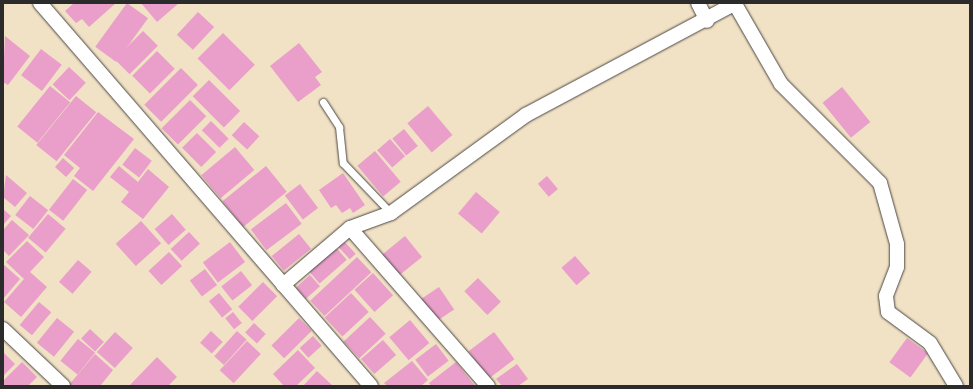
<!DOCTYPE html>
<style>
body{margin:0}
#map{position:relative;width:973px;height:389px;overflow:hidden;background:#f1e1c5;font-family:Delius,sans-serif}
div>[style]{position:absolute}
.building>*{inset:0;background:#e99fc9;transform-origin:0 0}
.roads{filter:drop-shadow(0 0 1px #494642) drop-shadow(0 0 1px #494642)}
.lane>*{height:7px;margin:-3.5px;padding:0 3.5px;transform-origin:3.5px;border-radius:3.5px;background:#fff}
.street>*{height:14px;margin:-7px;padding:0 7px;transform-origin:7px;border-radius:7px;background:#fff}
span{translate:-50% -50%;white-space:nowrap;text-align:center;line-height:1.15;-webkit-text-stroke:3px #f6f6f2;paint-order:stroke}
.frame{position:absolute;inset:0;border:4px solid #2b2b2b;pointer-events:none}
</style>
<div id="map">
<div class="building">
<i style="clip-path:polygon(74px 3px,116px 3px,89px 27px,82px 19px,76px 23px,65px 11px)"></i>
<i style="left:127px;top:3px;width:26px;height:54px;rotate:36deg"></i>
<i style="clip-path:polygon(141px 3px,179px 3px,157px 22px)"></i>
<i style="left:198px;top:12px;width:22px;height:31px;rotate:43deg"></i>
<i style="left:143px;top:31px;width:21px;height:40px;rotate:45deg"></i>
<i style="left:223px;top:33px;width:45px;height:36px;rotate:45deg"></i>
<i style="clip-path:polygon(5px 36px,30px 56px,8px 85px,3px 82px)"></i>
<i style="clip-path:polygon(299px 43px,322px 72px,315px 77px,321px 85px,298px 102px,270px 66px)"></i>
<i style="left:41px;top:49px;width:26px;height:33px;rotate:37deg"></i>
<i style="left:157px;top:51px;width:25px;height:35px;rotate:45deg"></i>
<i style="left:69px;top:67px;width:23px;height:24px;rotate:43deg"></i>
<i style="left:181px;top:68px;width:24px;height:52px;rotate:45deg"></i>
<i style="left:209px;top:80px;width:44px;height:23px;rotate:45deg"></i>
<i style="left:50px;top:86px;width:26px;height:52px;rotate:39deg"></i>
<i style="left:842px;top:87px;width:45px;height:25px;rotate:51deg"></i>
<i style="left:76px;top:96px;width:26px;height:63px;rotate:39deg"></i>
<i style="left:190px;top:100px;width:23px;height:40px;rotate:45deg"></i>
<i style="left:428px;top:106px;width:38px;height:27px;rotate:50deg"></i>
<i style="clip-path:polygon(98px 112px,134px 139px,93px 191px,74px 176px,80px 168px,64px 155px)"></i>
<i style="left:211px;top:121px;width:25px;height:13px;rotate:45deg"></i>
<i style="left:244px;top:122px;width:21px;height:18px;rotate:43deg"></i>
<i style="left:404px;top:129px;width:22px;height:15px;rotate:51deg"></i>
<i style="left:197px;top:133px;width:27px;height:21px;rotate:45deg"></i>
<i style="left:390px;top:139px;width:23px;height:17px;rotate:49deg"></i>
<i style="left:235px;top:147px;width:30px;height:44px;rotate:50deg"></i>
<i style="left:135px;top:148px;width:21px;height:21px;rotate:37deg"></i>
<i style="left:375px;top:151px;width:40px;height:23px;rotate:50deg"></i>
<i style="left:63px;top:158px;width:15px;height:12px;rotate:42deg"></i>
<i style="clip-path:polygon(119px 166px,138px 182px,148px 169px,169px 187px,143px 219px,121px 202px,129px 192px,110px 177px)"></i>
<i style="left:266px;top:166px;width:33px;height:56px;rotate:51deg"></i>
<i style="clip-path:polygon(343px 173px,365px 205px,353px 213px,350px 208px,342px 213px,336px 205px,331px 208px,319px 190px)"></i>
<i style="clip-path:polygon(6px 175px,27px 193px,15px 207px,3px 197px)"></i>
<i style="left:547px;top:176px;width:17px;height:12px;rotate:50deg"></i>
<i style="left:73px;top:179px;width:18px;height:39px;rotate:38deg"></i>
<i style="left:300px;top:184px;width:30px;height:19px;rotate:53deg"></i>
<i style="left:476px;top:192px;width:31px;height:28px;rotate:40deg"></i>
<i style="left:30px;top:196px;width:23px;height:24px;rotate:38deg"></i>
<i style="left:286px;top:203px;width:26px;height:44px;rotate:53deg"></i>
<i style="clip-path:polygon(3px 209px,11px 216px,3px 225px)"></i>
<i style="left:48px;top:214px;width:23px;height:31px;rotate:40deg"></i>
<i style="left:172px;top:214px;width:21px;height:23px;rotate:49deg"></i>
<i style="clip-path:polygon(12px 220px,29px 235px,9px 256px,3px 250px,3px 230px)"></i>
<i style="left:141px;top:221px;width:30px;height:34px;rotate:48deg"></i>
<i style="left:189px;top:232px;width:16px;height:25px;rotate:47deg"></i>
<i style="left:299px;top:234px;width:19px;height:35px;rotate:51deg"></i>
<i style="left:405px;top:236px;width:27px;height:30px;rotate:51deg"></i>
<i style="left:340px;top:237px;width:23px;height:8px;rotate:47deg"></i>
<i style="clip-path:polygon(27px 241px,44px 257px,30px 272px,47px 287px,21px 317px,4px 302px,24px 279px,6px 262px)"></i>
<i style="left:230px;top:242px;width:25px;height:34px;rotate:53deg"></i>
<i style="left:333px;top:244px;width:21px;height:36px;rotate:49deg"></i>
<i style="left:169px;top:252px;width:19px;height:28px;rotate:47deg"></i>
<i style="left:575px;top:256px;width:23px;height:18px;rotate:49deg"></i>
<i style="left:357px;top:257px;width:21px;height:64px;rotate:47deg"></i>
<i style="left:78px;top:260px;width:18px;height:29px;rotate:41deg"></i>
<i style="clip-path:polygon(3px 264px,20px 279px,3px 299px)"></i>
<i style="left:205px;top:269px;width:20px;height:19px;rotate:53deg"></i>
<i style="left:241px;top:271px;width:18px;height:25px;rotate:52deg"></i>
<i style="left:373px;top:273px;width:30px;height:25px;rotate:48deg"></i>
<i style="left:310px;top:275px;width:15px;height:19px;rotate:48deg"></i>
<i style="left:478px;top:278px;width:33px;height:19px;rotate:46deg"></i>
<i style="left:263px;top:282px;width:20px;height:35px;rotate:45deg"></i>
<i style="left:439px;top:287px;width:27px;height:22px;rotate:56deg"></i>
<i style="left:219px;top:293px;width:21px;height:13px;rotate:51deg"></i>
<i style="left:351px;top:293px;width:26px;height:36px;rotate:47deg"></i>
<i style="left:39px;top:302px;width:16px;height:30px;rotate:40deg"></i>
<i style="left:233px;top:312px;width:14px;height:10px;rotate:51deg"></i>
<i style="left:370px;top:317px;width:23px;height:36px;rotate:47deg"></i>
<i style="left:57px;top:318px;width:22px;height:32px;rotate:39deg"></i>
<i style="left:299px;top:318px;width:18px;height:39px;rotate:45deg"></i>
<i style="left:410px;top:320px;width:30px;height:27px;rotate:50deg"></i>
<i style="left:254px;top:323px;width:16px;height:13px;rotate:43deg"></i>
<i style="left:90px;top:329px;width:19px;height:13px;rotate:43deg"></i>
<i style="left:211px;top:331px;width:16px;height:16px;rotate:43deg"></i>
<i style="left:237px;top:331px;width:13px;height:34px;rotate:42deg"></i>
<i style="left:115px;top:332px;width:24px;height:27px;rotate:42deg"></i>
<i style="left:494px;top:332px;width:34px;height:32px;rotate:53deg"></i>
<i style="left:313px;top:336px;width:13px;height:18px;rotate:48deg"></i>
<i style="left:907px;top:338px;width:26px;height:30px;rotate:36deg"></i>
<i style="left:78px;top:339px;width:22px;height:28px;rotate:39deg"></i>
<i style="left:383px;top:340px;width:20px;height:29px;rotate:49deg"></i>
<i style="left:247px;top:341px;width:19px;height:40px;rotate:43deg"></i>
<i style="left:436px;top:344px;width:21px;height:26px;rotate:53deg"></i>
<i style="clip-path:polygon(298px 350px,315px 368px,296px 386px,284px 386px,273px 374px)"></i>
<i style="clip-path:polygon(3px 352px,15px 364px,3px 376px)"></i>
<i style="clip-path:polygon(95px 354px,113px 370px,100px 386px,68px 386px)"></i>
<i style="clip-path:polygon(157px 357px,177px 377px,168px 386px,129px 386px)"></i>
<i style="clip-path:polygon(412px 361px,428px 380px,421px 386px,387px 386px,384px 383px)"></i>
<i style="clip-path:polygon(22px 362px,37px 377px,28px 386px,3px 386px,3px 381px)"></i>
<i style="clip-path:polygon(456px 362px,475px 386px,431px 386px,429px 383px)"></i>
<i style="clip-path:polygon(517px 364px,528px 379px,518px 386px,502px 386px,496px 379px)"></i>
<i style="clip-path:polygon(317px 371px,333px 386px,303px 386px)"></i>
</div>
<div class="roads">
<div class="lane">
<i style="left:323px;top:102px;width:30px;rotate:57deg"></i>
<i style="left:339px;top:127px;width:36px;rotate:84deg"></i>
<i style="left:343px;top:163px;width:69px;rotate:46.2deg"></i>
</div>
<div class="street">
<i style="left:40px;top:3px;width:506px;rotate:49.17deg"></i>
<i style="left:698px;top:3px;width:20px;rotate:63deg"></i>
<i style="left:735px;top:4px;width:92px;rotate:60.1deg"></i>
<i style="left:781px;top:84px;width:140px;rotate:45deg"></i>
<i style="left:880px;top:183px;width:63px;rotate:74.4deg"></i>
<i style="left:897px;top:244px;width:23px;rotate:90deg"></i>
<i style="left:897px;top:267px;width:31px;rotate:111deg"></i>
<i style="left:886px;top:296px;width:16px;rotate:83deg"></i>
<i style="left:888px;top:312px;width:52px;rotate:36.4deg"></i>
<i style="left:930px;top:343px;width:50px;rotate:58.8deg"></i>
<i style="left:350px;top:228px;width:210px;rotate:48.9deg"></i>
<i style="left:283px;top:285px;width:88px;rotate:-40.4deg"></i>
<i style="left:350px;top:228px;width:44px;rotate:-20.1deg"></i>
<i style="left:391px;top:213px;width:167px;rotate:-36deg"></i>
<i style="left:526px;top:115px;width:238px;rotate:-28.1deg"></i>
<i style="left:3px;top:329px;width:83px;rotate:43.5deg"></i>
</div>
</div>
<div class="frame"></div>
</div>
